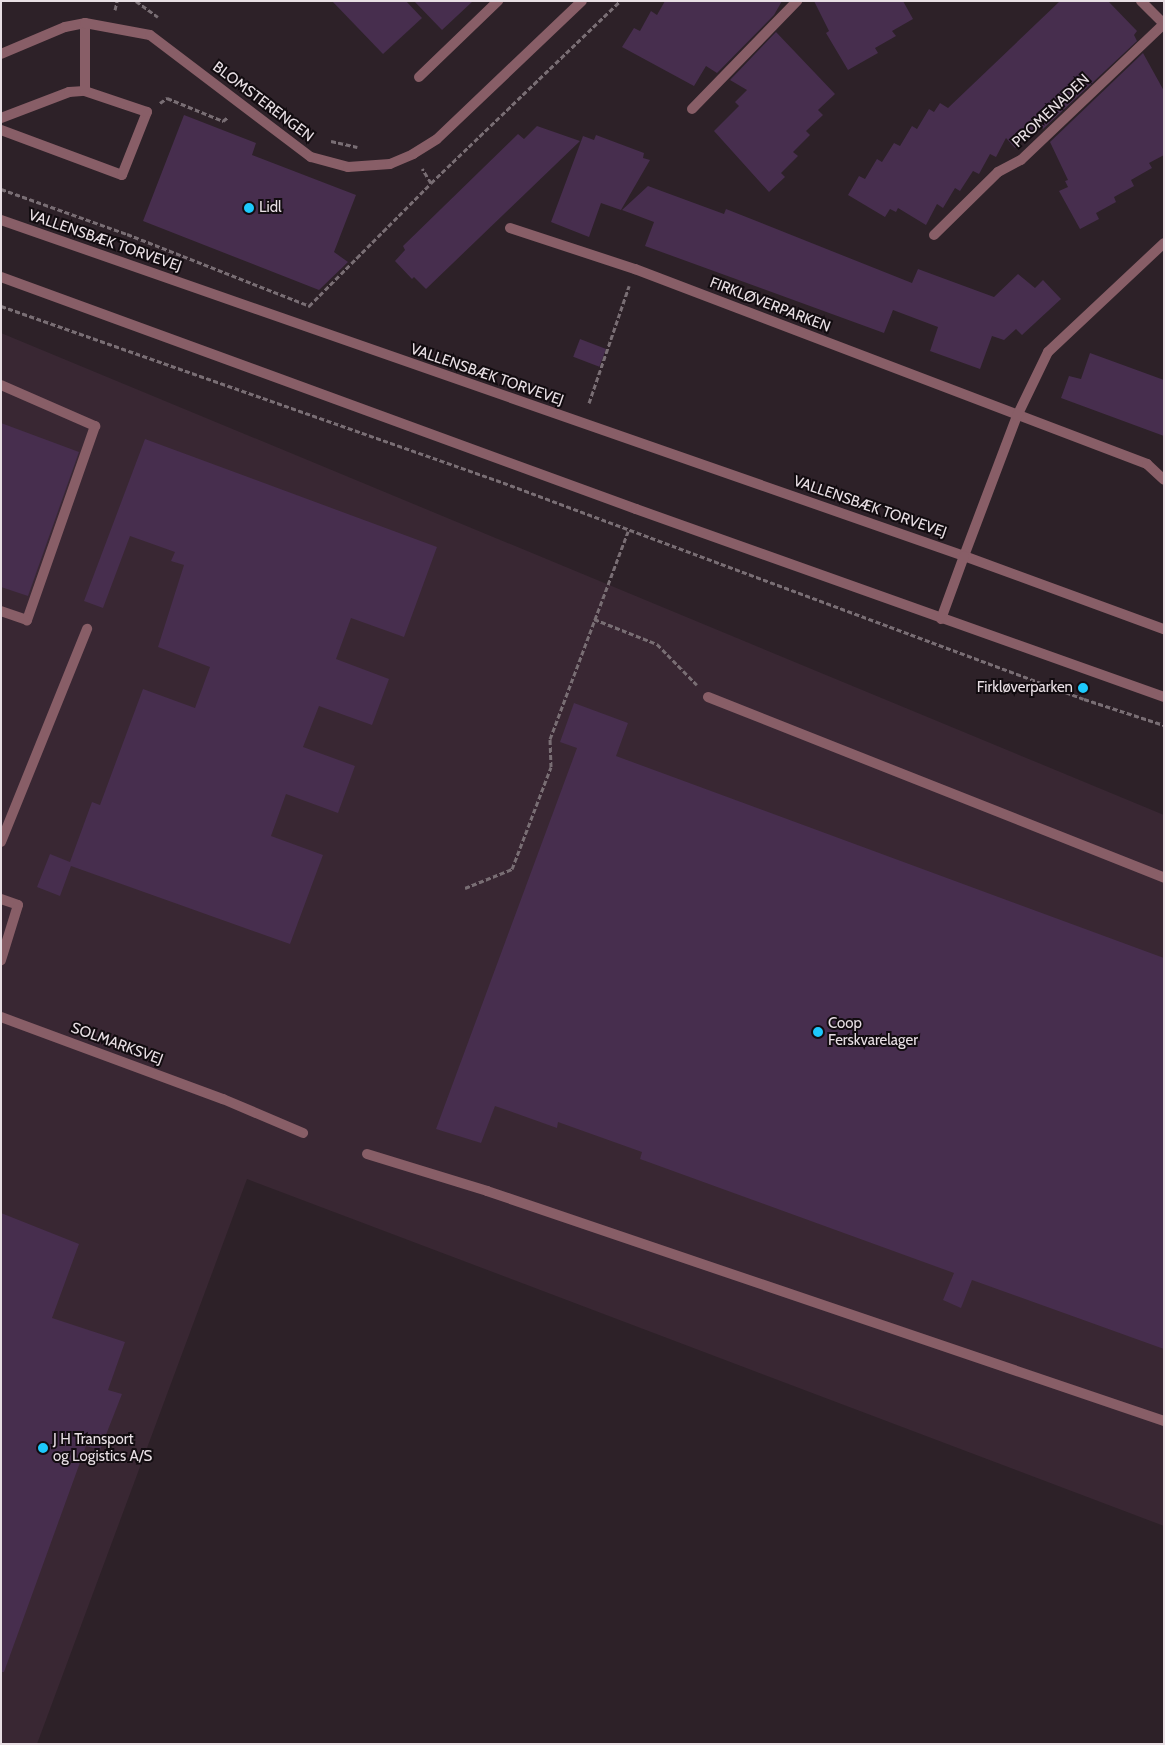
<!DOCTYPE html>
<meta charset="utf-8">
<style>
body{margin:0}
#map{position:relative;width:1165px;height:1745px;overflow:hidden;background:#2d2128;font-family:Cabin,sans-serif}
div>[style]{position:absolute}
.built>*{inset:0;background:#392733}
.building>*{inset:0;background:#472e4e;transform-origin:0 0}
.path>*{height:3px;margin-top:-1.5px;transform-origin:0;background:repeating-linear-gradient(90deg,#796e74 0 5px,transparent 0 7.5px)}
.service>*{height:10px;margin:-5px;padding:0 5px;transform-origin:5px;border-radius:5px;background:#885e67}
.minor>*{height:10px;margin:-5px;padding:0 5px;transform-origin:5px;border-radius:5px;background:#885e67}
.tertiary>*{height:10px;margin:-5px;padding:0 5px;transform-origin:5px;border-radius:5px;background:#885e67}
.dots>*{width:14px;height:14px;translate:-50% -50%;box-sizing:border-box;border:2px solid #120c10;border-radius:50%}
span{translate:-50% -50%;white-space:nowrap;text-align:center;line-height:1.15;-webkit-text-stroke:4px #120c10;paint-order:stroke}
.street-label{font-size:15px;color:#e8dfe4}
.poi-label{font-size:15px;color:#e8dfe4}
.left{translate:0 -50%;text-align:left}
.right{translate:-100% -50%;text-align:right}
.frame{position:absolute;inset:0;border:2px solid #e8dfe4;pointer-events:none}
</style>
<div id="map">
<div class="built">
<i style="clip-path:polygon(1px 333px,1164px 815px,1164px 1526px,247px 1179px,37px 1744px,1px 1744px)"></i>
</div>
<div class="building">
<i style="clip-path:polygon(332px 1px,406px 1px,422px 18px,383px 54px)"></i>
<i style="clip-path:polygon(414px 1px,473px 1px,442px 30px)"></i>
<i style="clip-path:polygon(665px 1px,782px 1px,774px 15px,717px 73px,706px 66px,694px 86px,622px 47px,634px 28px,640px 31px,651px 11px,657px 15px)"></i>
<i style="clip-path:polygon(814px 1px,903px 1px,913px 19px,892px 31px,896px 36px,875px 48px,878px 53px,848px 70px,826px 33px,829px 31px)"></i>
<i style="clip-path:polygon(1060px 1px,1108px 1px,1137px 31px,1134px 35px,1137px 41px,1043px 129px,1040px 123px,1015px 148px,1006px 138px,996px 157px,990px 154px,979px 174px,973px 171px,960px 191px,955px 188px,943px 208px,937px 204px,926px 225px,898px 208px,896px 212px,890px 209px,885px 217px,848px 195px,859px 176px,865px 179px,877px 159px,882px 162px,894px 143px,900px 146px,912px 126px,917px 129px,929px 109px,934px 112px,940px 103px,948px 108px)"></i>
<i style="clip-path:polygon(776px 32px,835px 94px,818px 110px,823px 115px,806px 131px,810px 135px,793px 152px,798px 156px,781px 173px,785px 177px,769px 192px,714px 131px,739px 106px,735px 102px,747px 90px,730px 80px)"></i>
<i style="clip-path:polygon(1143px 53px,1164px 91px,1164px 155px,1149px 163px,1152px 168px,1131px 180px,1134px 186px,1114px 197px,1116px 202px,1096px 213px,1099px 219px,1080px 229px,1059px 191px,1068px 187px,1065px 181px,1068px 180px,1050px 142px)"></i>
<i style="clip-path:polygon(184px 115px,256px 143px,252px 155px,356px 195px,334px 252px,348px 262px,319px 290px,143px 221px)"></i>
<i style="clip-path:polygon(537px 126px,580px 141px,426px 289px,414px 277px,412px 279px,395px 261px,405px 250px,403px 246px,518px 134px,524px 139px)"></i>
<i style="clip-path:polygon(596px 135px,644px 153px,643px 158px,650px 160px,621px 210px,601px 203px,589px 237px,551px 222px,583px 136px,594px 140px)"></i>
<i style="clip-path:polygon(648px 186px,724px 214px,726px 209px,912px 283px,918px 269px,994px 297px,1018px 274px,1035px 288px,1043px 280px,1061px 299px,1022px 335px,1016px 329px,1004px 340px,992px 336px,980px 369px,930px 351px,938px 327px,893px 310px,884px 333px,645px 246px,654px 222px,622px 210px)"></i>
<i style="left:580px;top:339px;width:28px;height:19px;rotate:21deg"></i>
<i style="clip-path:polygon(1090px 353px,1164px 380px,1164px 436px,1061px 398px,1069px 376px,1081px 379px)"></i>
<i style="clip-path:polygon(1px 423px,79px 452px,28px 596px,1px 587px)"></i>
<i style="clip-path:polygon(145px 439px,437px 547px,404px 637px,351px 618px,336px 659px,389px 679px,372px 725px,319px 706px,303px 747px,355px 766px,338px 813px,286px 794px,271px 836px,323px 855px,290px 944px,71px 866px,60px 896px,37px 887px,50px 854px,70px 862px,92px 802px,100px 805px,143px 689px,195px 708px,210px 667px,158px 647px,184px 565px,171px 561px,175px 552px,130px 536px,103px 608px,84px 601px)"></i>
<i style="clip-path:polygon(574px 703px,628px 723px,616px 756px,1164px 958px,1164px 1349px,972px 1280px,961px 1308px,943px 1300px,954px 1273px,640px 1159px,642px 1152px,558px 1122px,557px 1128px,495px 1106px,481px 1143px,436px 1129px,577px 748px,560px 742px)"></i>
<i style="clip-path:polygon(1px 1213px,79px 1244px,52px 1318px,125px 1342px,108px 1390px,122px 1394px,100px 1450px,86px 1446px,4px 1672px,1px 1672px)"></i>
</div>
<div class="path">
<i style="left:136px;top:1px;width:27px;rotate:36deg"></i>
<i style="left:115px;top:10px;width:9px;rotate:-77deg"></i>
<i style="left:160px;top:103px;width:9px;rotate:-36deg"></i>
<i style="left:167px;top:98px;width:61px;rotate:22.3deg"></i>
<i style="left:223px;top:121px;width:6px;rotate:-39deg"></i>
<i style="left:331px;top:141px;width:27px;rotate:13deg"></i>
<i style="left:431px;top:183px;width:262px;rotate:-43.9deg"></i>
<i style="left:1px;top:189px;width:134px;rotate:19.7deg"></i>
<i style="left:127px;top:234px;width:197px;rotate:21.5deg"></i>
<i style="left:1px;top:306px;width:525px;rotate:19.37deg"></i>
<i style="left:496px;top:480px;width:627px;rotate:20.43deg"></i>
<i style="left:1084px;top:699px;width:84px;rotate:18deg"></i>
<i style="left:309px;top:306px;width:173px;rotate:-45.2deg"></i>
<i style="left:431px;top:183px;width:17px;rotate:-121deg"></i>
<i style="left:589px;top:403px;width:124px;rotate:-71.1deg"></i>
<i style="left:594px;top:619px;width:68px;rotate:21.6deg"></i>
<i style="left:657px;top:644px;width:57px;rotate:45.7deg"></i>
<i style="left:465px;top:888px;width:51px;rotate:-22deg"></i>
<i style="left:512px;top:869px;width:109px;rotate:-69.1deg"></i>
<i style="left:551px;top:767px;width:28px;rotate:-92deg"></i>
<i style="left:550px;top:739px;width:222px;rotate:-69.4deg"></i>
</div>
<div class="service">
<i style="left:1px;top:118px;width:73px;rotate:-20.9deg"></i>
<i style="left:69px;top:92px;width:16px;rotate:-4deg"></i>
<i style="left:1px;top:130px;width:129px;rotate:20.4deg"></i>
<i style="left:122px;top:175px;width:68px;rotate:-68.4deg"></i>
<i style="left:147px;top:112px;width:65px;rotate:-161.3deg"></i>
<i style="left:85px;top:91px;width:68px;rotate:-90deg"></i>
<i style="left:1px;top:385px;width:103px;rotate:23.6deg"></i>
<i style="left:95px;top:426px;width:206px;rotate:109.3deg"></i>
<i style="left:27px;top:620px;width:28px;rotate:-161deg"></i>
<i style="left:708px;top:697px;width:491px;rotate:21.6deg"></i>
<i style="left:1px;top:842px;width:230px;rotate:-68deg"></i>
<i style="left:1px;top:899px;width:18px;rotate:19deg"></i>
<i style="left:18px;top:905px;width:58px;rotate:107.2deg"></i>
<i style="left:223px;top:1099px;width:87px;rotate:23deg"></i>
<i style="left:367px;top:1154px;width:126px;rotate:17.1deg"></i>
<i style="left:487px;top:1191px;width:715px;rotate:18.76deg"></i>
</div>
<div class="minor">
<i style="left:1141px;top:1px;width:33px;rotate:45deg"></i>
<i style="left:1px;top:54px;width:69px;rotate:-22.9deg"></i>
<i style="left:65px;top:27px;width:20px;rotate:-11deg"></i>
<i style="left:85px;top:23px;width:66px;rotate:10.5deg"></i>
<i style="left:150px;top:35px;width:202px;rotate:37.2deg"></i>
<i style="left:311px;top:157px;width:38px;rotate:15deg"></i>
<i style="left:348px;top:167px;width:42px;rotate:-4.1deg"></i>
<i style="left:390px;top:164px;width:25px;rotate:-23deg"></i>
<i style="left:413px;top:154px;width:28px;rotate:-32deg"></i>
<i style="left:437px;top:139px;width:200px;rotate:-43.6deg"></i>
<i style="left:419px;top:77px;width:110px;rotate:-43.9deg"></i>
<i style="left:692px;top:109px;width:151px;rotate:-45.8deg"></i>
<i style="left:510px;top:228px;width:132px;rotate:18.2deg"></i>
<i style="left:635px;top:269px;width:548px;rotate:20.85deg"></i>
<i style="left:1147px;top:464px;width:23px;rotate:43deg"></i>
<i style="left:934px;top:235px;width:90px;rotate:-44.5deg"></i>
<i style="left:998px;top:172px;width:26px;rotate:-28deg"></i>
<i style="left:1021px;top:160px;width:197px;rotate:-43.6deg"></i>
<i style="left:964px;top:556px;width:150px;rotate:-69.3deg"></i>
<i style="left:1017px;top:416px;width:71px;rotate:-64.2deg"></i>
<i style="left:1048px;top:352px;width:159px;rotate:-43.2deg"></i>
<i style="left:1px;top:1017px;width:237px;rotate:20.3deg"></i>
</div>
<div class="tertiary">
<i style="left:1px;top:220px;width:1020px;rotate:19.23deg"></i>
<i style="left:964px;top:556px;width:213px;rotate:20.1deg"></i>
<i style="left:1px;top:277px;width:676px;rotate:20.07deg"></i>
<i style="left:636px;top:509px;width:560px;rotate:19.6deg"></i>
<i style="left:941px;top:619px;width:67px;rotate:-69.9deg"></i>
</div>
<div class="dots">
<i style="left:249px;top:208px;background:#1dc9fc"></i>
<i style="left:1083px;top:688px;background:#1dc9fc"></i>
<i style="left:818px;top:1032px;background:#1dc9fc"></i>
<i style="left:43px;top:1448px;background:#1dc9fc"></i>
</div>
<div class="street-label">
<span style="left:263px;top:102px;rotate:37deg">BLOMSTERENGEN</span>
<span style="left:1051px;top:111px;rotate:-43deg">PROMENADEN</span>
<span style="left:105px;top:241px;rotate:19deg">VALLENSBÆK TORVEVEJ</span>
<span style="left:770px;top:305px;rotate:21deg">FIRKLØVERPARKEN</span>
<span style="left:487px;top:375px;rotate:19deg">VALLENSBÆK TORVEVEJ</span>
<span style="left:870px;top:507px;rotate:19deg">VALLENSBÆK TORVEVEJ</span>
<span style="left:117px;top:1044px;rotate:20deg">SOLMARKSVEJ</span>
</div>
<div class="poi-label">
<span class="left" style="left:259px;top:208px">Lidl</span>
<span class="right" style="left:1073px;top:688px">Firkløverparken</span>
<span class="left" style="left:828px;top:1032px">Coop<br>Ferskvarelager</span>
<span class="left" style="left:53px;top:1448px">J H Transport<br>og Logistics A/S</span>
</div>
<div class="frame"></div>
</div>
